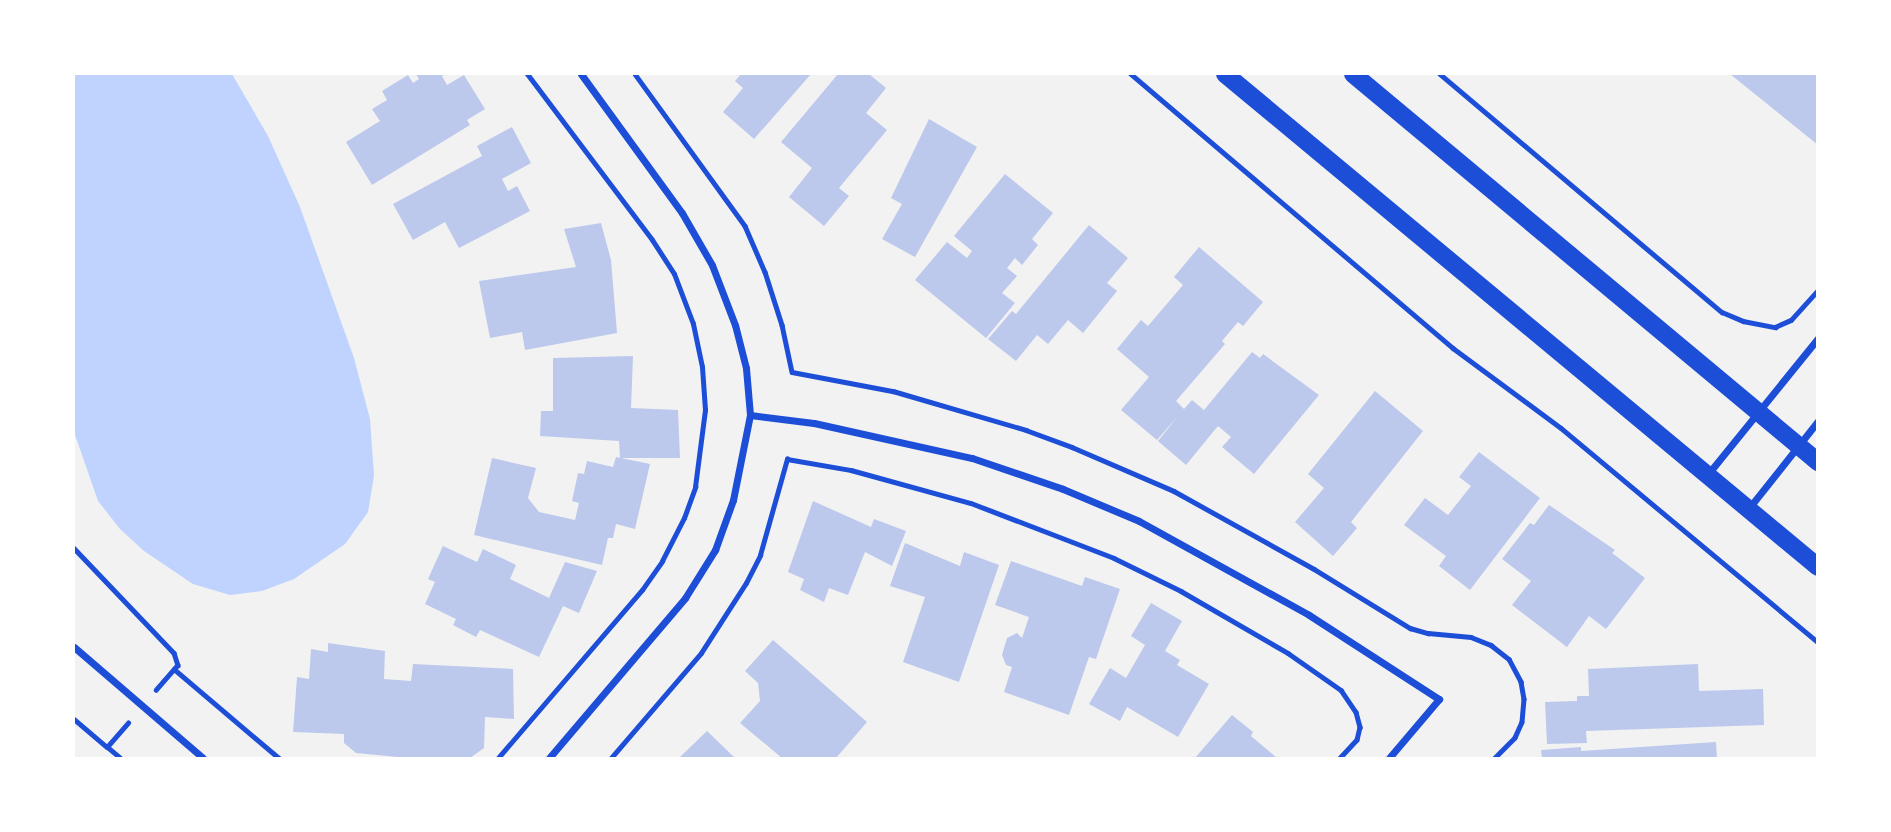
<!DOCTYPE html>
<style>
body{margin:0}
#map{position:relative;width:1891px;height:832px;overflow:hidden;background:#f2f2f2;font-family:Helvetica,sans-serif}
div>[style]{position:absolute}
.water>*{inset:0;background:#bfd3fe}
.building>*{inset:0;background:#bdc9ec}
.path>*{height:4.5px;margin:-2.25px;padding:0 2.25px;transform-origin:2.25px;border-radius:2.25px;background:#1d4ed8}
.minor>*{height:7px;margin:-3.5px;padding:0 3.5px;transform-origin:3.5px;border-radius:3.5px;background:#1d4ed8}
.primary>*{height:18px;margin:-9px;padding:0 9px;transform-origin:9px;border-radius:9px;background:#1d4ed8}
span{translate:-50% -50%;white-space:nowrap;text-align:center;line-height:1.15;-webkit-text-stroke:6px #fff;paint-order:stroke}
.frame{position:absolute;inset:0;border:75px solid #fff;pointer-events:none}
</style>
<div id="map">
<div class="water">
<i style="clip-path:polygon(74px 74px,232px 74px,268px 136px,300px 207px,354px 358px,370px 419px,374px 476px,368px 512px,345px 544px,294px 579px,262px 591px,230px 595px,193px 584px,144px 551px,120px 529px,98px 501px,74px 432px)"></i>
</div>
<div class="building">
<i style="clip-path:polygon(416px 74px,446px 74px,442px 76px,447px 85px,464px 75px,485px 109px,467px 120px,470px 125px,372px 185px,346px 142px,380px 121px,372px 109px,387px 100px,382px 91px,408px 75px,413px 83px,419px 79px)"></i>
<i style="clip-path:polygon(741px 74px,811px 74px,754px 139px,723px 112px,743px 88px,735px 81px)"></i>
<i style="clip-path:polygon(838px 74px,869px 74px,886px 88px,866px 113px,887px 130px,839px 188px,849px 196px,824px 226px,789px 197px,812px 168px,781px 142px)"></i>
<i style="clip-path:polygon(1730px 74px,1818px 74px,1818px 145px)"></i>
<i style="clip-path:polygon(929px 119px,977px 147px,915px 257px,882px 239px,902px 204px,891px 198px)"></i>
<i style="clip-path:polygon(512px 127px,531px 163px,502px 179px,508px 191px,517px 186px,530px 211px,459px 248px,445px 222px,413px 240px,393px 204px,482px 156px,477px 146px)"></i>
<i style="clip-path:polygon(1005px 174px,1053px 213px,1032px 239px,1038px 245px,1022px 265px,1015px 258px,1007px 268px,1017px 276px,1002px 293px,1015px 303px,986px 338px,915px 280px,947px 242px,967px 258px,972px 251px,954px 236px)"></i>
<i style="clip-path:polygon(601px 223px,611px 260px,617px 333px,525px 350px,522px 332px,490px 338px,479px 281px,576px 267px,564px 229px)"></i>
<i style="clip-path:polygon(1089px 225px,1128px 258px,1107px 283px,1117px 291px,1083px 333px,1068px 320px,1048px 344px,1037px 335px,1016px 361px,988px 339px,1012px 311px,1016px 314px)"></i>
<i style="clip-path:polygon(1199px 247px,1263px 302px,1243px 326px,1238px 322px,1222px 341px,1225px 344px,1176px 401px,1184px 409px,1192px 400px,1204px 410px,1252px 352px,1260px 358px,1263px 354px,1319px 395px,1254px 474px,1222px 447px,1231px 437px,1218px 426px,1186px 465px,1158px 441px,1178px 416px,1157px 440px,1121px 410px,1149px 377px,1117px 349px,1141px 320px,1148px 326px,1183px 285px,1174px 277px)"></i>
<i style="clip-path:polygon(633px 356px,631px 408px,678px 410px,680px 458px,620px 458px,619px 441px,540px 436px,541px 411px,553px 411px,553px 358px)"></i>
<i style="clip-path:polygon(1375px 391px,1423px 431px,1351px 522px,1357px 528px,1333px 556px,1295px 522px,1324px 488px,1308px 474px)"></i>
<i style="clip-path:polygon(1479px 452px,1540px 498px,1470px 590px,1439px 566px,1446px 556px,1404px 525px,1425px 498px,1448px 515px,1471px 486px,1459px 477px)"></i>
<i style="clip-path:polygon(616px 457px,650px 464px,635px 529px,616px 524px,613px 538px,608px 538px,602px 565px,474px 535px,492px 458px,536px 468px,528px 498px,539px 512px,575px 520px,579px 503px,572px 501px,578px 473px,584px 474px,587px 461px,613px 467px)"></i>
<i style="clip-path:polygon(813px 501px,871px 527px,874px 519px,906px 531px,892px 566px,865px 552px,848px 595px,829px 588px,824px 602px,800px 590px,804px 579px,788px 572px)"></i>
<i style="clip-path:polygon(1549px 505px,1615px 550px,1612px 553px,1645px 578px,1606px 629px,1589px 616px,1567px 647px,1512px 605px,1531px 581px,1502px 559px,1530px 523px,1534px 525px)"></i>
<i style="clip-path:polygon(905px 543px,960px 566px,964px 552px,999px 565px,959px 682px,903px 662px,925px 597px,890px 586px)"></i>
<i style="clip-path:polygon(443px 546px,477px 562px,483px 549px,516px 565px,510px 579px,549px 598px,565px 562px,597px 571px,579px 613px,563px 606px,539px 657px,480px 630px,476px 637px,453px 625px,456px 619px,425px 604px,435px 582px,428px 579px)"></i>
<i style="clip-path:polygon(1011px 561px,1082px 586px,1085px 577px,1120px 589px,1096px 659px,1089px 657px,1069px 715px,1004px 692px,1012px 667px,1006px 665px,1002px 655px,1007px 638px,1017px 633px,1022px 638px,1029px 617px,995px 605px)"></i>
<i style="clip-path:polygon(1151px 603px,1182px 621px,1165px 651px,1180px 660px,1177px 665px,1209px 684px,1178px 737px,1127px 707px,1120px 721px,1089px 704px,1110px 668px,1126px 678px,1145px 645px,1131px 636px)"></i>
<i style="clip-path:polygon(773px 640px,867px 722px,836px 758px,782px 758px,740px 723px,760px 701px,758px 683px,745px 671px)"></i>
<i style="clip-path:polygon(328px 643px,385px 651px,384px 679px,411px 681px,413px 664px,513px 669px,514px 719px,485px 717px,484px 748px,470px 758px,408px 758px,356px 753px,344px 743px,344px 734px,293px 732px,297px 677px,309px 679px,311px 649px,328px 652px)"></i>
<i style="clip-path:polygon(1698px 664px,1699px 691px,1763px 689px,1764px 725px,1586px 731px,1587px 743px,1547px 744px,1545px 702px,1577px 701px,1577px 696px,1589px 696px,1588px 669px)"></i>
<i style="clip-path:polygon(1232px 715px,1253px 732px,1251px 736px,1277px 758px,1195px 758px)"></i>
<i style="clip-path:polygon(707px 731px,735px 758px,679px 758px)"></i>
<i style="clip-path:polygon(1716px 742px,1717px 758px,1542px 758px,1541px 750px,1581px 747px,1581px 751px)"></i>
</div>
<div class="path">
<i style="left:635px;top:74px;width:188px;rotate:54.1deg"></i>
<i style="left:745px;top:226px;width:50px;rotate:66.5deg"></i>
<i style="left:765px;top:272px;width:56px;rotate:72.2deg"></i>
<i style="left:782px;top:325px;width:48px;rotate:78deg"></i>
<i style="left:792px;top:372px;width:103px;rotate:10.7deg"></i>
<i style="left:893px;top:391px;width:139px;rotate:16.3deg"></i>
<i style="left:1026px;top:430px;width:49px;rotate:20.3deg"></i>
<i style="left:1072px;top:447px;width:111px;rotate:23.3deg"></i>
<i style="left:1174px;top:491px;width:160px;rotate:29.1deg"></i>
<i style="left:1314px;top:569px;width:113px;rotate:31.6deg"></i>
<i style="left:1410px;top:628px;width:19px;rotate:16deg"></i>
<i style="left:1428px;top:633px;width:43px;rotate:5.3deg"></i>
<i style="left:1471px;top:637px;width:22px;rotate:22deg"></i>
<i style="left:1491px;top:645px;width:23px;rotate:38deg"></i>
<i style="left:1509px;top:659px;width:26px;rotate:62deg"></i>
<i style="left:1521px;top:682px;width:17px;rotate:80deg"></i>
<i style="left:1524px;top:699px;width:23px;rotate:95deg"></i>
<i style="left:1522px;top:722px;width:17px;rotate:114deg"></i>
<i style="left:1515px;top:738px;width:28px;rotate:135deg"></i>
<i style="left:1131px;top:74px;width:423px;rotate:40.4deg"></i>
<i style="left:1453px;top:348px;width:134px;rotate:36.5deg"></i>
<i style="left:1561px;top:428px;width:334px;rotate:39.8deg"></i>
<i style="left:1440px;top:74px;width:369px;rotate:40.2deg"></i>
<i style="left:1722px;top:312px;width:23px;rotate:23deg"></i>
<i style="left:1743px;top:321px;width:33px;rotate:11deg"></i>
<i style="left:1775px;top:327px;width:17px;rotate:-24deg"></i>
<i style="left:1791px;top:320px;width:40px;rotate:-48deg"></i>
<i style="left:74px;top:548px;width:145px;rotate:46.4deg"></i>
<i style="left:174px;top:653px;width:13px;rotate:72deg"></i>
<i style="left:178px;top:665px;width:33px;rotate:131deg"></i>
<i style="left:174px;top:669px;width:138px;rotate:40.3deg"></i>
<i style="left:74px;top:719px;width:43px;rotate:40.3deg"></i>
<i style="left:120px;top:758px;width:17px;rotate:-140deg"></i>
<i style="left:107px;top:747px;width:32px;rotate:-49deg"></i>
<i style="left:498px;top:758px;width:221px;rotate:-49.4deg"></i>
<i style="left:642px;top:590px;width:35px;rotate:-55deg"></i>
<i style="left:662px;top:561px;width:48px;rotate:-62.9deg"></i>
<i style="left:684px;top:518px;width:33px;rotate:-70deg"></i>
<i style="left:695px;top:487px;width:78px;rotate:-82.6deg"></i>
<i style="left:705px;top:410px;width:43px;rotate:-94deg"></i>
<i style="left:702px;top:367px;width:44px;rotate:-101.8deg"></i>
<i style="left:693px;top:324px;width:53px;rotate:-110.8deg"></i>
<i style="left:674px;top:274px;width:40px;rotate:-122.9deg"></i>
<i style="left:652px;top:240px;width:208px;rotate:-127deg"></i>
<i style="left:611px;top:758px;width:138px;rotate:-49.4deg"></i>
<i style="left:701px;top:653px;width:83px;rotate:-57.3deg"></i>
<i style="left:746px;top:583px;width:31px;rotate:-63deg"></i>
<i style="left:760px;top:555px;width:100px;rotate:-74.3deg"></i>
<i style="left:787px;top:459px;width:65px;rotate:9.8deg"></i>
<i style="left:851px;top:470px;width:124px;rotate:15.4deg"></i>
<i style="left:971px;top:503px;width:153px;rotate:21deg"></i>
<i style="left:1114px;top:558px;width:75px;rotate:26.2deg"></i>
<i style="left:1181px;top:591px;width:124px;rotate:30.1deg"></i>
<i style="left:1288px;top:653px;width:65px;rotate:34.9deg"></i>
<i style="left:1341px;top:690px;width:27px;rotate:56deg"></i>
<i style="left:1356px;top:712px;width:16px;rotate:75deg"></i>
<i style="left:1360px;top:727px;width:13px;rotate:103deg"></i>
<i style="left:1357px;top:740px;width:25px;rotate:133deg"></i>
</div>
<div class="minor">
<i style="left:750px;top:415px;width:64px;rotate:7.1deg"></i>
<i style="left:814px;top:423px;width:162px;rotate:12.5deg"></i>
<i style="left:972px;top:458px;width:96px;rotate:18.8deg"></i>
<i style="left:1063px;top:489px;width:82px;rotate:22.8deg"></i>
<i style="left:1139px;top:521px;width:194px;rotate:28.9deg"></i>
<i style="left:1309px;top:615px;width:155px;rotate:32.9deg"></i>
<i style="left:1439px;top:699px;width:77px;rotate:130.3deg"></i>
<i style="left:1708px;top:474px;width:175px;rotate:-51deg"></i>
<i style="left:1749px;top:508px;width:111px;rotate:-51.6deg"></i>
<i style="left:74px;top:647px;width:170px;rotate:40.7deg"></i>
<i style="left:549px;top:758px;width:210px;rotate:-49.6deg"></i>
<i style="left:685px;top:598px;width:57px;rotate:-58deg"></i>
<i style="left:715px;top:550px;width:53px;rotate:-70.2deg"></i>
<i style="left:733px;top:500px;width:87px;rotate:-78.7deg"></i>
<i style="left:750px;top:415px;width:47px;rotate:-94.9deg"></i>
<i style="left:746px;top:368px;width:44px;rotate:-104.3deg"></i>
<i style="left:735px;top:325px;width:64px;rotate:-111deg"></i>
<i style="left:712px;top:265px;width:60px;rotate:-120deg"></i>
<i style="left:682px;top:213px;width:172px;rotate:-126deg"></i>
</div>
<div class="primary">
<i style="left:1225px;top:74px;width:771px;rotate:39.74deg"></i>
<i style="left:1353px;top:74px;width:606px;rotate:39.84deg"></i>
</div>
<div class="frame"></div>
</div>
